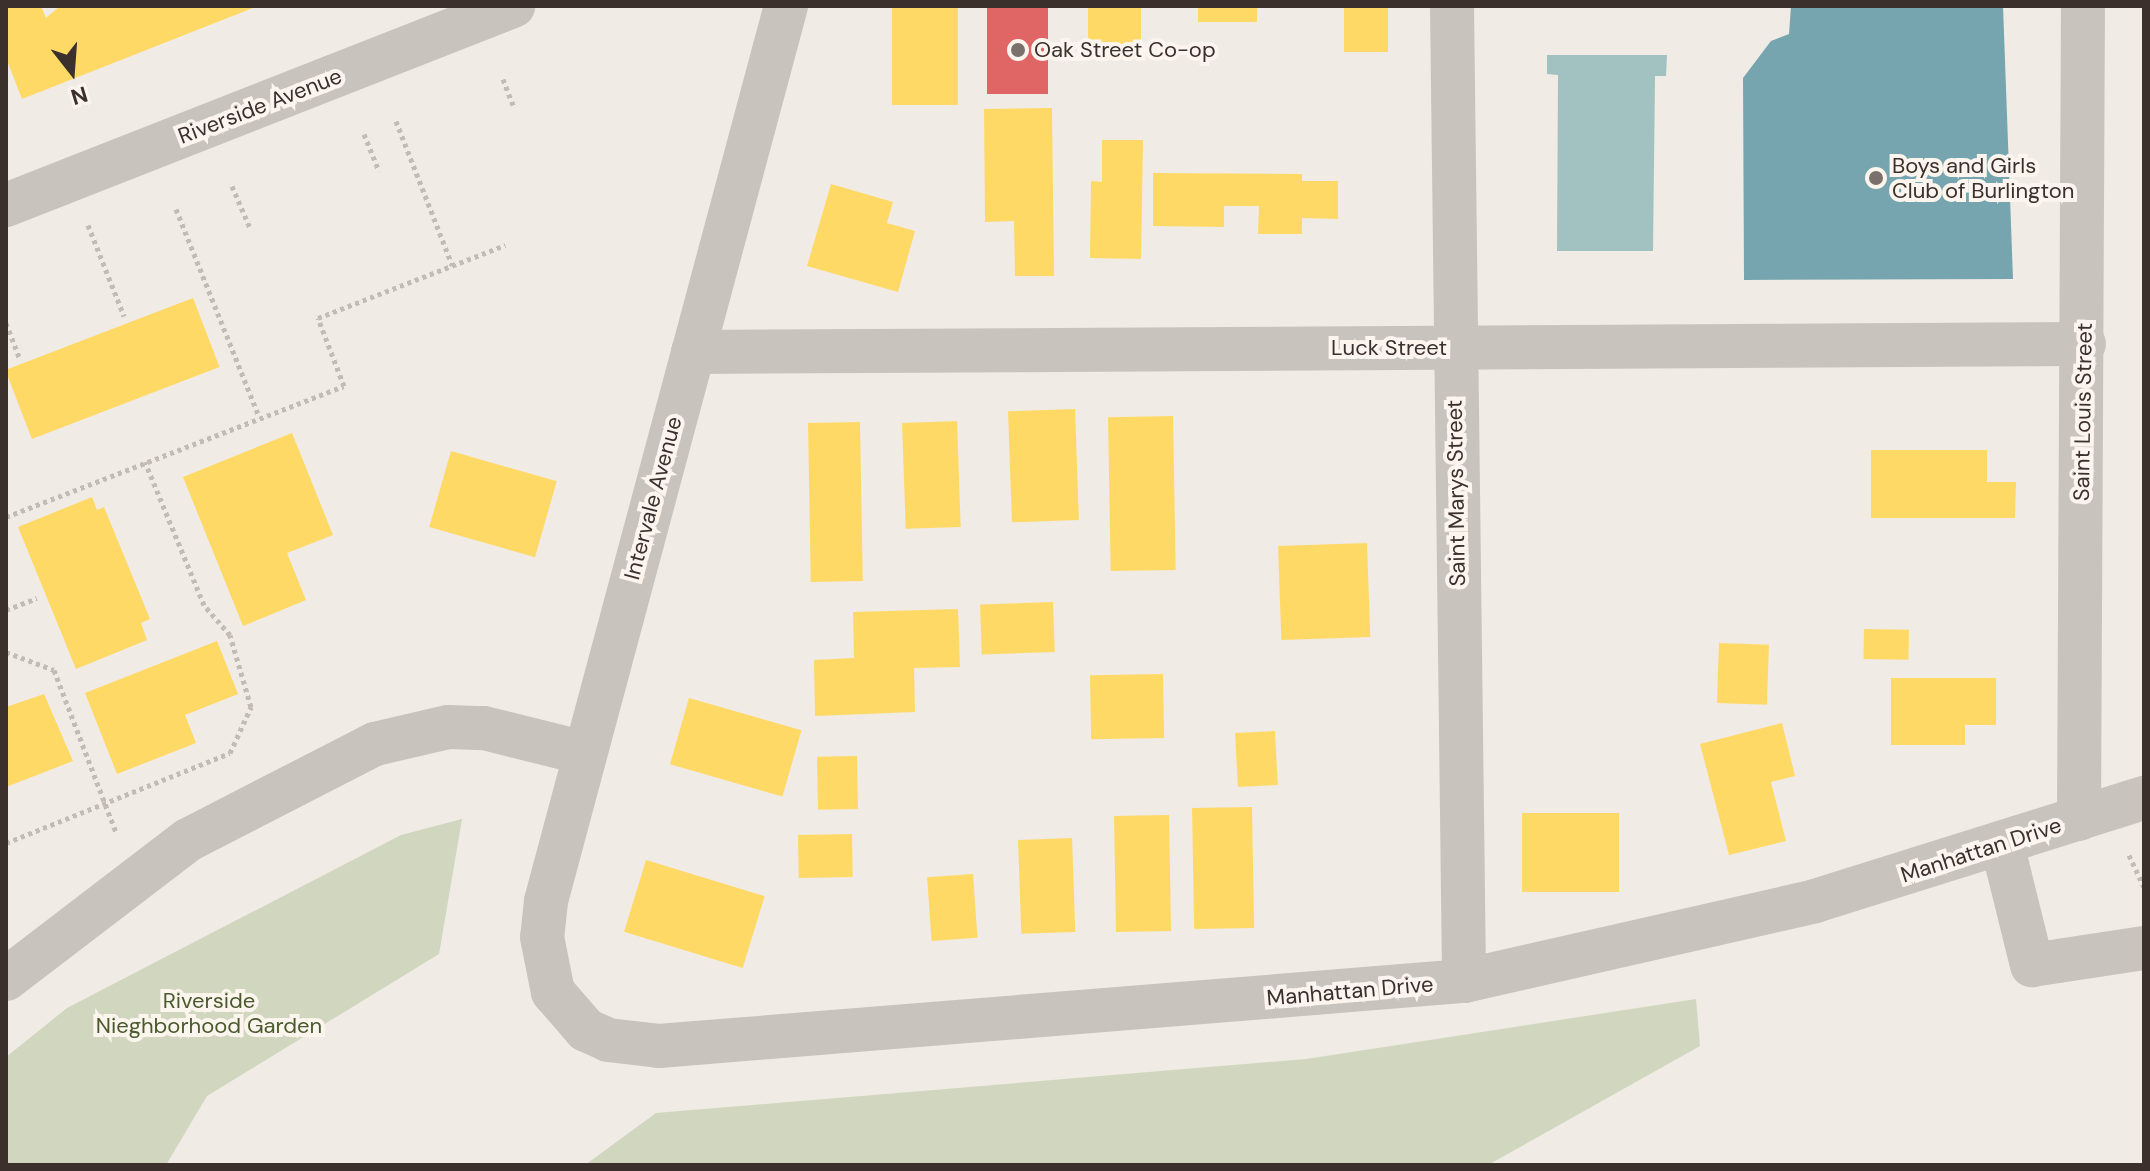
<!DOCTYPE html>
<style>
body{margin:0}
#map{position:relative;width:2150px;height:1171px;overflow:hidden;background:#f0ebe5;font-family:"DM Sans",sans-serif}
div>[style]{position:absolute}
.green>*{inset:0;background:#d1d6bf}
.water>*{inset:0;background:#a1c2c1}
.homes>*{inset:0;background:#ffd966;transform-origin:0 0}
.shops>*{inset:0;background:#e06666;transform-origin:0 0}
.public>*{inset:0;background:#76a5af}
.path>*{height:5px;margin-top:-2.5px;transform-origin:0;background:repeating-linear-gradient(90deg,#c2bbb6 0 4px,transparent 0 8px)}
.minor>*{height:44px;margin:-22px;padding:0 22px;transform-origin:22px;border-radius:22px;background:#c9c3be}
.dots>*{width:22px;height:22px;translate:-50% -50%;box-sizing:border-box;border:4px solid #fbf5ee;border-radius:50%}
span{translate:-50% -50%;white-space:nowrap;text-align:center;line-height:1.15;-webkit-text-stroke:8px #fbf5ee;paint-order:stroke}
.poi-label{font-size:22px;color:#3b302b}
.left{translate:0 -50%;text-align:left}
.street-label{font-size:22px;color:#3b302b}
.park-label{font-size:22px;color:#4a5a2e}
.frame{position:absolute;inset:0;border:8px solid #3b302b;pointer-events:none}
.north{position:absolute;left:32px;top:32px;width:80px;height:80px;-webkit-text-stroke:6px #fbf5ee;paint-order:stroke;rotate:163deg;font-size:22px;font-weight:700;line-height:32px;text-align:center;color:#3b302b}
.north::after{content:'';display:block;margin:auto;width:28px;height:36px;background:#3b302b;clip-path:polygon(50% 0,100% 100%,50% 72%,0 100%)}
</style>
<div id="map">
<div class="green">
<i style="clip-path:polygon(462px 819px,439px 954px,207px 1096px,166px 1165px,6px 1165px,6px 1057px,67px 1008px,401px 835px)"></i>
<i style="clip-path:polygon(1696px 999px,1700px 1046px,1488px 1165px,585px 1165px,656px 1113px,1306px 1059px)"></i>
</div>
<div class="water">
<i style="clip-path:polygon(1547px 55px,1667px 55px,1666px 76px,1655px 76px,1653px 251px,1557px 251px,1558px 75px,1547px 74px)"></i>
</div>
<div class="homes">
<i style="clip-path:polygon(6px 6px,41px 6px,46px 18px,60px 6px,258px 6px,22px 99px,6px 58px)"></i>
<i style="left:892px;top:6px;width:66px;height:99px"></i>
<i style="left:1088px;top:6px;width:53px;height:48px"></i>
<i style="left:1198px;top:6px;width:59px;height:16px"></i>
<i style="left:1344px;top:6px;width:44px;height:46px"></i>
<i style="clip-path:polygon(1052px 108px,1054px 276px,1015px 276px,1014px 221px,985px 222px,984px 109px)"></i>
<i style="clip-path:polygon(1102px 140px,1143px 140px,1141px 259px,1090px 258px,1091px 181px,1102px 182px)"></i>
<i style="clip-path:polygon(1153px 173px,1302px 174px,1302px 181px,1338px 181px,1338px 219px,1302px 218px,1302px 234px,1258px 234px,1259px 206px,1224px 206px,1224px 227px,1153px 226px)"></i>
<i style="clip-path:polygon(831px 184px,893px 202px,887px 223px,915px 231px,898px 292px,807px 266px)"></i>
<i style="left:193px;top:298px;width:74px;height:201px;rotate:69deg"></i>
<i style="left:1075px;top:409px;width:111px;height:67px;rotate:88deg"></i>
<i style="left:1173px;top:416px;width:154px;height:65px;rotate:89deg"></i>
<i style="left:957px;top:421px;width:106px;height:55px;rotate:88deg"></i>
<i style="left:860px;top:422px;width:159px;height:52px;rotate:89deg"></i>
<i style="clip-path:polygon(292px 433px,333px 535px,287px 553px,306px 600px,243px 626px,183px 477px)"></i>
<i style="clip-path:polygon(1871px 450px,1987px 450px,1987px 482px,2016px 482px,2015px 518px,1871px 518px)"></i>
<i style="left:451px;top:451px;width:110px;height:79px;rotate:16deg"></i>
<i style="clip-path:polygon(92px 497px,97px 510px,104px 507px,150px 619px,141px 623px,147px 640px,76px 669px,18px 527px)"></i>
<i style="left:1367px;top:543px;width:94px;height:89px;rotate:88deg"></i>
<i style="left:1053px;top:602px;width:50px;height:73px;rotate:88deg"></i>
<i style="clip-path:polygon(958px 609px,960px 667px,914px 668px,915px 712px,815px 716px,814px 660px,854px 658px,853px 612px)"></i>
<i style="left:1864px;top:629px;width:45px;height:30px;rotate:1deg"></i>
<i style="clip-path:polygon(217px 641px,238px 694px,185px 715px,196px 743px,117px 774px,85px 693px)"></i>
<i style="left:1719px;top:643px;width:50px;height:60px;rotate:2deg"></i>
<i style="left:1163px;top:674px;width:64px;height:73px;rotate:89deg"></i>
<i style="clip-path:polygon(1891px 678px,1996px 678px,1996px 725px,1965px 725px,1965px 745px,1891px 745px)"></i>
<i style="clip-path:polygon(44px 694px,73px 761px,6px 787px,6px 707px)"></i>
<i style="left:689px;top:698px;width:117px;height:69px;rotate:16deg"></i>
<i style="clip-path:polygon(1782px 723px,1795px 776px,1771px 782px,1786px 841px,1729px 855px,1700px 744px)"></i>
<i style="left:1275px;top:731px;width:54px;height:40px;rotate:87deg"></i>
<i style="left:857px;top:756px;width:53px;height:40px;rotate:89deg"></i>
<i style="left:1252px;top:807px;width:121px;height:60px;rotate:89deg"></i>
<i style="left:1619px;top:813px;width:79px;height:97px;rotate:90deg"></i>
<i style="left:1169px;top:815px;width:116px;height:55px;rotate:89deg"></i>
<i style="left:852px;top:834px;width:43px;height:54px;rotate:89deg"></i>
<i style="left:1072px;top:838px;width:94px;height:54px;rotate:88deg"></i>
<i style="left:646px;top:860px;width:124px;height:75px;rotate:17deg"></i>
<i style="left:973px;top:874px;width:64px;height:46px;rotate:86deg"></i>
</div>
<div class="shops">
<i style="left:987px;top:6px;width:61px;height:88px"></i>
</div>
<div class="public">
<i style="clip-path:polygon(1791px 6px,2003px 6px,2013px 279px,1744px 280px,1743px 78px,1771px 41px,1789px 34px)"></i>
</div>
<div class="path">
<i style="left:503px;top:79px;width:31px;rotate:69deg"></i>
<i style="left:396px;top:121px;width:155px;rotate:68.7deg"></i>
<i style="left:364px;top:134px;width:40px;rotate:68deg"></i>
<i style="left:232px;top:186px;width:46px;rotate:66.8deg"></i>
<i style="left:176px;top:209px;width:224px;rotate:68.2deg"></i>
<i style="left:88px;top:225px;width:98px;rotate:68.4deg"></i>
<i style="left:6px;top:323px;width:39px;rotate:69deg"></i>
<i style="left:6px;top:517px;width:362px;rotate:-21.2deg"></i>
<i style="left:344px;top:386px;width:73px;rotate:-110.9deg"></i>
<i style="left:318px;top:318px;width:201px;rotate:-21.3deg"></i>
<i style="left:6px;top:610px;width:33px;rotate:-21deg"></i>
<i style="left:6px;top:652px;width:51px;rotate:20.6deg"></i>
<i style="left:54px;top:670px;width:173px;rotate:69.1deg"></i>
<i style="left:6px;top:843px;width:241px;rotate:-21.9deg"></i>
<i style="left:230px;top:753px;width:51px;rotate:-65.5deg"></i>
<i style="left:251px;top:707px;width:75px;rotate:-106.3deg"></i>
<i style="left:230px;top:635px;width:40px;rotate:-131deg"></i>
<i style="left:204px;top:605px;width:155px;rotate:-112.4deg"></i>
<i style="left:2129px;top:855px;width:35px;rotate:65deg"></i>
</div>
<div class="minor">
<i style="left:786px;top:6px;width:927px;rotate:105.01deg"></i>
<i style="left:546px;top:901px;width:36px;rotate:96deg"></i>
<i style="left:542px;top:937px;width:56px;rotate:78.7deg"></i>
<i style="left:553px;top:992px;width:50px;rotate:49deg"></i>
<i style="left:586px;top:1030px;width:24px;rotate:24deg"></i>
<i style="left:608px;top:1040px;width:51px;rotate:6.7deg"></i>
<i style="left:659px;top:1046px;width:808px;rotate:-4.62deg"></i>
<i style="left:1464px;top:981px;width:360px;rotate:-12.8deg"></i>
<i style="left:1815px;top:901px;width:345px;rotate:-17.4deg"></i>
<i style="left:1452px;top:6px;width:975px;rotate:89.29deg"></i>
<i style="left:6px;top:205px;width:545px;rotate:-21.43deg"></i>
<i style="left:693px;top:352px;width:1391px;rotate:-0.33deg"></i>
<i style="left:2079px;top:819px;width:813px;rotate:-89.72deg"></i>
<i style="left:2002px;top:844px;width:125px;rotate:76.1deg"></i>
<i style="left:2032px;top:965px;width:113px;rotate:-8.6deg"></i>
<i style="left:6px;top:979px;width:229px;rotate:-37.4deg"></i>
<i style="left:188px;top:840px;width:210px;rotate:-27.2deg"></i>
<i style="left:375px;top:744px;width:75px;rotate:-13.1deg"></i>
<i style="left:448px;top:727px;width:36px;rotate:2deg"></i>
<i style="left:484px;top:728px;width:103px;rotate:14deg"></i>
</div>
<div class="dots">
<i style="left:1018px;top:50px;background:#7a716c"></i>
<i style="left:1876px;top:178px;background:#7a716c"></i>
</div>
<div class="poi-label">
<span class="left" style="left:1034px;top:50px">Oak Street Co-op</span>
<span class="left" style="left:1892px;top:178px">Boys and Girls<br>Club of Burlington</span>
</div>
<div class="street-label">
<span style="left:260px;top:106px;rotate:-21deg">Riverside Avenue</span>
<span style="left:1389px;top:348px">Luck Street</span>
<span style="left:2083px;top:412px;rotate:-89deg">Saint Louis Street</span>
<span style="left:1456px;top:493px;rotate:-91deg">Saint Marys Street</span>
<span style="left:653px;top:498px;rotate:-75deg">Intervale Avenue</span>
<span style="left:1981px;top:850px;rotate:-18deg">Manhattan Drive</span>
<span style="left:1350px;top:991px;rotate:-5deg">Manhattan Drive</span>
</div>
<div class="park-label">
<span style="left:209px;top:1013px">Riverside<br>Nieghborhood Garden</span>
</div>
<div class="frame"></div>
<div class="north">N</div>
</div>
